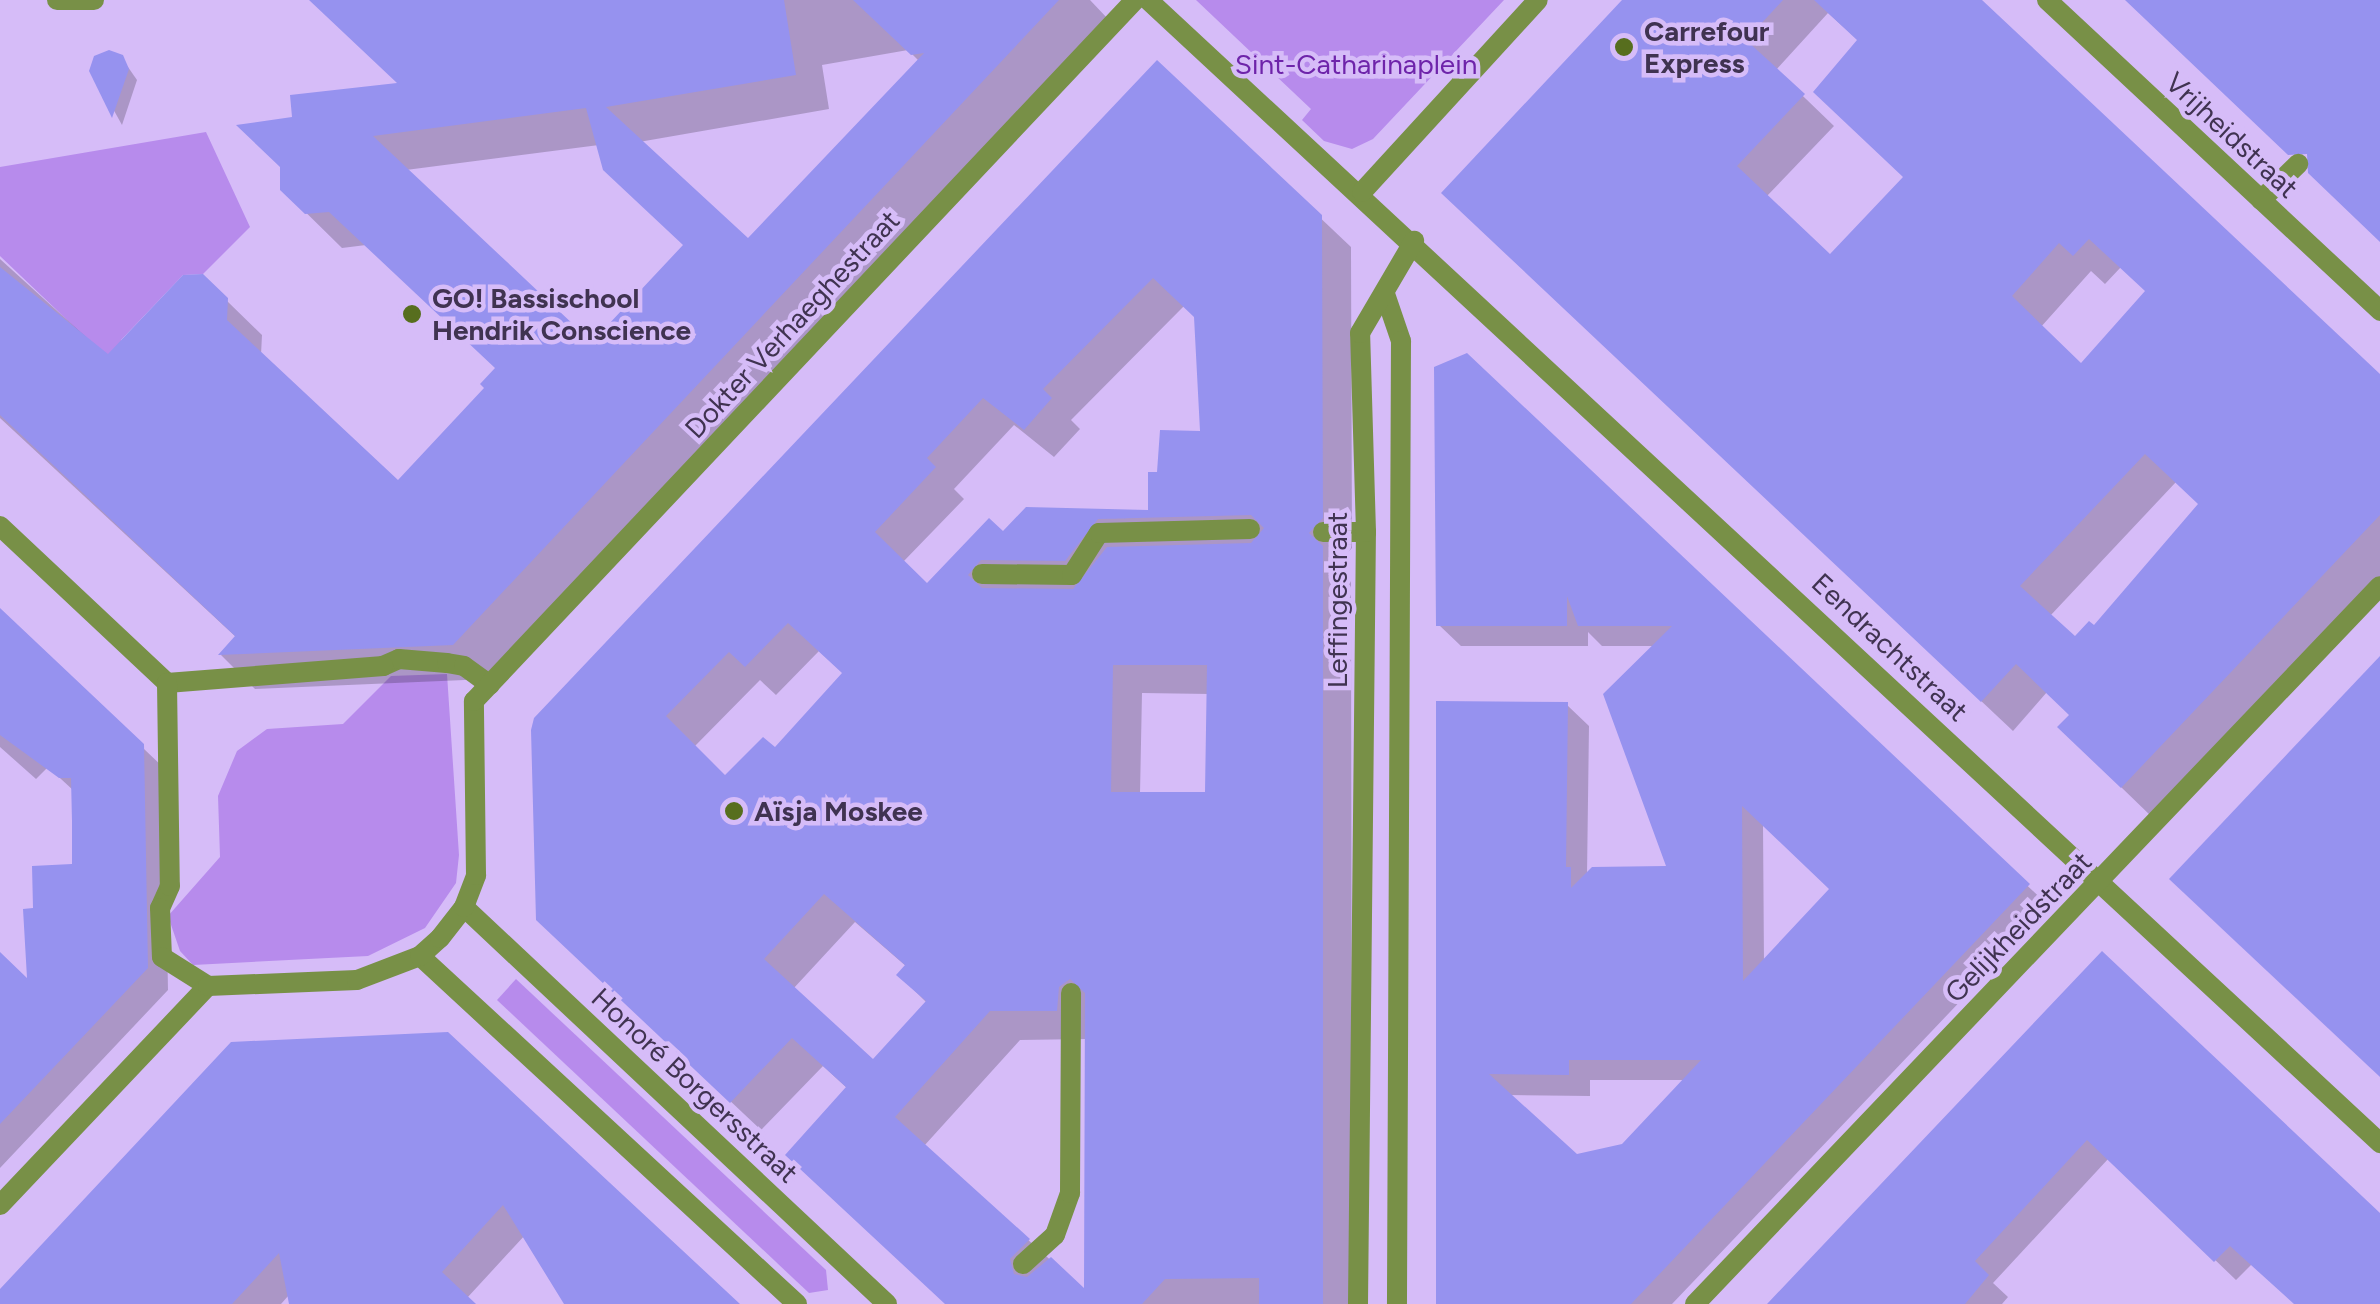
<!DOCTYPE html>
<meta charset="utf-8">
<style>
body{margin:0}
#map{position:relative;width:2380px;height:1304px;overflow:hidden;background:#d6bcf8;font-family:Figtree,sans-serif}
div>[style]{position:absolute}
.green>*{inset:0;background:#b78bec}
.shadow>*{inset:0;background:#0003}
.building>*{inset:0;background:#9692ef}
.service>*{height:20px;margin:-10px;padding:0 10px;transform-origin:10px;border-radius:10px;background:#789047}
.pedestrian>*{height:20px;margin:-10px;padding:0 10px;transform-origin:10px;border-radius:10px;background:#789047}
.minor>*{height:20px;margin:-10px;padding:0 10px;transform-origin:10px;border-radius:10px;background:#789047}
.dots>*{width:28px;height:28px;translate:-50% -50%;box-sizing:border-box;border:5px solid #d6bcf8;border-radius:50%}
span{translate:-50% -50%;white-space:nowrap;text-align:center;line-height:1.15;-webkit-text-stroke:9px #d6bcf8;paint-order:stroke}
.poi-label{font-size:28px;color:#403351;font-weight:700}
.left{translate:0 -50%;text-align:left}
.park-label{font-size:28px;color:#6e24aa}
.street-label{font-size:28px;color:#403351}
</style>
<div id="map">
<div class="green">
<i style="clip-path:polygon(1196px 0,1504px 0,1373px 139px,1352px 149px,1324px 141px,1302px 120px,1311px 109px)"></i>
<i style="clip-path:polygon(206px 132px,250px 227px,203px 274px,183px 275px,121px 340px,121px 361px,105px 356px,0 256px,0 167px)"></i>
<i style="clip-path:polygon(447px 674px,459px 855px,456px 883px,425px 928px,368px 956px,193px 965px,180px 951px,168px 916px,220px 857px,218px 796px,237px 751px,267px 729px,343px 724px,391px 676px)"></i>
<i style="clip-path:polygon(516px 979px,826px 1270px,828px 1290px,809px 1293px,497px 1000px)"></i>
</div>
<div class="shadow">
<i style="clip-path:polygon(evenodd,320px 0,1090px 0,1108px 19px,488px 679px,255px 689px,221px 655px,237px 638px,0 418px,0 259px,108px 357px,226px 300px,262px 335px,261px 355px,398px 483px,488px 388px,497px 369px,366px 245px,342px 248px,282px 189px,295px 119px,400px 85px,320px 0,908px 50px,919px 61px,748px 242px,639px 142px,829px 109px,822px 65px,908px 50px,320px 0,599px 145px,685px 246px,592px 345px,406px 170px,599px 145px)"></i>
<i style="clip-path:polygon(evenodd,1626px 0,1978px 0,2380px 379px,2380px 577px,2152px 817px,2091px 758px,2072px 716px,2047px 692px,2013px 731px,1474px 223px,1626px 0,1828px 13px,1859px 41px,1906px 178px,1830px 258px,1766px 197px,1834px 126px,1776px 70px,1828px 13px,1626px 0,2121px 267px,2148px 292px,2081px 366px,2040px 328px,2091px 271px,2105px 284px,2121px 267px,1626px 0,2176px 482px,2201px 505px,2094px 629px,2075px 639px,2050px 616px,2176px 482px)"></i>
<i style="clip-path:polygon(121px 57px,137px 80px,122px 125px,92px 71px)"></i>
<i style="clip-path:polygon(evenodd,1158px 64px,1351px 247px,1352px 548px,1337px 564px,1351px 578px,1352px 1304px,947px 1304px,848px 1089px,823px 1066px,761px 1130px,569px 949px,537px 719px,1158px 64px,1184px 306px,1195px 317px,1202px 433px,1159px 474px,1150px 512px,1027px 509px,1003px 534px,927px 586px,903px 562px,964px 499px,954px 489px,1014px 425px,1054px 457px,1080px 429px,1071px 420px,1184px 306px,1158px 64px,819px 651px,844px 674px,775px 751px,725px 779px,694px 747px,760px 680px,776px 695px,819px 651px,1158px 64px,1142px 693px,1209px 694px,1208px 795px,1140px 794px,1142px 693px,1158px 64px,855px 922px,907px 967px,899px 975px,927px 1003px,873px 1062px,793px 989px,855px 922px,1158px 64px,1087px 1039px,1087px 1293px,924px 1146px,1020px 1040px,1087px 1039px)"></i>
<i style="clip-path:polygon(evenodd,1466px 356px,2050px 907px,1672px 1304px,1438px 1304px,1567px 705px,1589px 726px,1587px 875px,1670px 868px,1654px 646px,1602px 646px,1588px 632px,1588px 646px,1461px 646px,1439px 625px,1466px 356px,1763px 824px,1832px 890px,1764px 963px,1763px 824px,1466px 356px,1590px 1080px,1685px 1080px,1623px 1147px,1576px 1157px,1508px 1095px,1590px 1096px,1590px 1080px)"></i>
<i style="clip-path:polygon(0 612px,164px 768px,168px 990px,0 1168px,0 956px,30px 984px,36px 910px,74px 867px,74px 791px,48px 767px,36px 779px,0 747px)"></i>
<i style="clip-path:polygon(2102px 954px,2380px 1218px,2380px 1304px,2296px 1304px,2252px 1264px,2236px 1280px,2109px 1158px,1993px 1283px,2008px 1297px,2002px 1304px,1770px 1304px)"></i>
<i style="clip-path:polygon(232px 1044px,736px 1304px,573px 1304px,526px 1234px,467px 1298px,472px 1304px,291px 1304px,289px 1295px,281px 1304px,0 1304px,0 1293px)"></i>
</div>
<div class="building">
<i style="clip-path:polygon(evenodd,309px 0,784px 0,796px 75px,606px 107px,748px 238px,924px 53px,911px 55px,853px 0,1059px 0,453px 645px,218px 655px,235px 636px,0 415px,0 267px,108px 354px,183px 275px,203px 274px,228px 298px,227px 320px,398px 480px,484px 388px,480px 384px,495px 368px,329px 212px,305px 214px,280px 190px,280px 167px,236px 125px,292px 117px,290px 95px,397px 83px,309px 0,586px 108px,603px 170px,683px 245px,592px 342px,373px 136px,586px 108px)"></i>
<i style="clip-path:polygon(evenodd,1622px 0,1783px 0,1746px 40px,1805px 94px,1737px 166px,1830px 254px,1903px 177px,1813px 92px,1857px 40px,1814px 0,1982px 0,2380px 374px,2380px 515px,2121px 788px,2057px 727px,2069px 715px,2016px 664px,1981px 702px,1441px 193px,1622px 0,2089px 239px,2145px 291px,2081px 363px,2012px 296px,2059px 243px,2073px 256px,2089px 239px,1622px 0,2145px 454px,2198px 504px,2094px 625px,2089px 621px,2075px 636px,2020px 586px,2145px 454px)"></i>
<i style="clip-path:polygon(2125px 0,2380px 0,2380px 242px,2308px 173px,2307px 154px,2288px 155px)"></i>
<i style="clip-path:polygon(109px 50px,123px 55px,129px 69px,112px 118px,89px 71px,94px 56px)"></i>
<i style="clip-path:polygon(evenodd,1157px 60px,1322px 215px,1323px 518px,1309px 533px,1323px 546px,1323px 1304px,1259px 1304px,1259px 1278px,1165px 1279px,1142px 1304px,945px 1304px,785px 1155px,846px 1087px,792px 1038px,730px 1103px,536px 920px,531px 730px,534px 718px,1157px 60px,1153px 278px,1194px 317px,1200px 431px,1160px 430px,1157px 472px,1148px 472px,1148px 510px,1026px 507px,1003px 531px,989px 518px,927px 583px,875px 532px,936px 467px,927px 458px,983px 398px,1024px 430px,1052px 398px,1043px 389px,1153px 278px,1157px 60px,1251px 515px,1264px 528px,1251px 543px,1107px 547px,1073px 589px,982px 588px,968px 575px,981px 560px,1065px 561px,1098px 519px,1251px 515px,1157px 60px,788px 623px,842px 673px,775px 747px,763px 737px,725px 775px,666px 716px,729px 652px,745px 667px,788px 623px,1157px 60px,1113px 665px,1207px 665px,1205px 792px,1111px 792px,1113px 665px,1157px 60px,824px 894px,905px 965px,896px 975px,926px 1001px,873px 1059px,764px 959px,824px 894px,1157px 60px,1070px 979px,1085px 993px,1084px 1288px,1051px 1257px,1027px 1277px,1014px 1274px,1010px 1259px,1030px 1239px,895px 1117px,990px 1011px,1057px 1011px,1059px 987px,1070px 979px)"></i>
<i style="clip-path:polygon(evenodd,1467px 353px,2030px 884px,1631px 1304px,1436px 1304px,1436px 701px,1568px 702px,1566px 867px,1571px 867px,1571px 888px,1592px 867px,1666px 866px,1603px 694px,1672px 626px,1578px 626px,1567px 596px,1567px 626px,1436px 626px,1434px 367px,1467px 353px,1742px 806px,1829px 889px,1743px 981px,1742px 806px,1467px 353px,1569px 1060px,1701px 1060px,1622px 1144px,1577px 1154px,1489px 1074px,1569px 1075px,1569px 1060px)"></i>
<i style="clip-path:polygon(0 608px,144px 744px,148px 968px,0 1124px,0 952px,27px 978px,23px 909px,33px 908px,32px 866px,72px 864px,72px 822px,71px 778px,59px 778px,0 735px)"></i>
<i style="clip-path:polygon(2380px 656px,2380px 1077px,2169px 879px)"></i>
<i style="clip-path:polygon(2102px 951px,2380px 1213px,2380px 1304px,2294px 1304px,2230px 1246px,2214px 1262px,2087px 1140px,1975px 1261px,1989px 1275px,1965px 1304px,1767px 1304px)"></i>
<i style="clip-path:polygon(448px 1032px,740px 1304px,564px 1304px,503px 1205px,442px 1272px,476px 1304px,289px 1304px,279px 1253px,232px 1304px,0 1304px,0 1289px,231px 1042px)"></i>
</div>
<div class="service">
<i style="left:2261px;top:200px;width:52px;rotate:-44.2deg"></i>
<i style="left:1323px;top:532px;width:43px"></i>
<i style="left:982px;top:574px;width:90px;rotate:0.6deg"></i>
<i style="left:1072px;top:575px;width:50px;rotate:-57.3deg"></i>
<i style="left:1099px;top:533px;width:151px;rotate:-1.5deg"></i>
<i style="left:1023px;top:1264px;width:43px;rotate:-42.2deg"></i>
<i style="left:1055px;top:1235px;width:45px;rotate:-70.3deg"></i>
<i style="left:1070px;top:1193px;width:200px;rotate:-89.7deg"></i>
</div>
<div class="pedestrian">
<i style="left:383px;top:666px;width:17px;rotate:-24deg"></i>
<i style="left:399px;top:659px;width:48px;rotate:4.8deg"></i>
<i style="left:447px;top:663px;width:17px;rotate:10deg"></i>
<i style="left:464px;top:666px;width:32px;rotate:36deg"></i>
<i style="left:170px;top:886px;width:24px;rotate:114deg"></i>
<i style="left:160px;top:908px;width:49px;rotate:87.7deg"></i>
<i style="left:162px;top:957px;width:54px;rotate:32.2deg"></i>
</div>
<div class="minor">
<i style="left:57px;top:0;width:37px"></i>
<i style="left:1148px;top:0;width:1681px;rotate:42.85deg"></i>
<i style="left:2047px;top:0;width:456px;rotate:43deg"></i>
<i style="left:1362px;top:192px;width:260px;rotate:-47.5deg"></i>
<i style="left:1385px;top:294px;width:50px;rotate:71.2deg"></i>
<i style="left:1401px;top:341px;width:963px;rotate:90.24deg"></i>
<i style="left:0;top:526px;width:229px;rotate:43.2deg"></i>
<i style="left:167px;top:683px;width:217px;rotate:-4.5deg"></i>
<i style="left:167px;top:683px;width:203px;rotate:89.2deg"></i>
<i style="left:464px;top:907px;width:580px;rotate:43.18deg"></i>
<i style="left:420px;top:956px;width:513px;rotate:42.71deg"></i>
<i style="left:0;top:1205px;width:302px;rotate:-46.5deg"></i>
<i style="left:208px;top:986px;width:149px;rotate:-2.3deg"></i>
<i style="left:357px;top:980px;width:67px;rotate:-20.9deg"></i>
<i style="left:420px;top:956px;width:27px;rotate:-42deg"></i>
<i style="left:440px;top:938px;width:39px;rotate:-52deg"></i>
<i style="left:464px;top:907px;width:34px;rotate:-69deg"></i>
<i style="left:476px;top:875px;width:174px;rotate:-90.7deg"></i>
<i style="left:474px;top:701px;width:963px;rotate:-46.68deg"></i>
<i style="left:1358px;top:1304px;width:772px;rotate:-89.41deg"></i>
<i style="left:1366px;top:532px;width:199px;rotate:-91.7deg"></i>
<i style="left:1360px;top:333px;width:107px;rotate:-59.6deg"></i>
<i style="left:1695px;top:1304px;width:992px;rotate:-46.35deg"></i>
</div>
<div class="dots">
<i style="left:1624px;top:47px;background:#576e1e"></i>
<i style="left:412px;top:314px;background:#576e1e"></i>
<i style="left:734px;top:811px;background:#576e1e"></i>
</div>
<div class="poi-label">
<span class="left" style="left:1644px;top:47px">Carrefour<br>Express</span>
<span class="left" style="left:432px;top:314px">GO! Bassischool<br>Hendrik Conscience</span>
<span class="left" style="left:754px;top:811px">Aïsja Moskee</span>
</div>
<div class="park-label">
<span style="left:1356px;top:64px">Sint-Catharinaplein</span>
</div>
<div class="street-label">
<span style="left:2232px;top:135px;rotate:43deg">Vrijheidstraat</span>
<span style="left:792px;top:324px;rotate:-47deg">Dokter Verhaeghestraat</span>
<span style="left:1337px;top:600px;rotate:-90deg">Leffingestraat</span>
<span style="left:1890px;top:647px;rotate:43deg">Eendrachtstraat</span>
<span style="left:2018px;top:927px;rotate:-46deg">Gelijkheidstraat</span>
<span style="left:695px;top:1085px;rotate:43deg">Honoré Borgersstraat</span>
</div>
</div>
